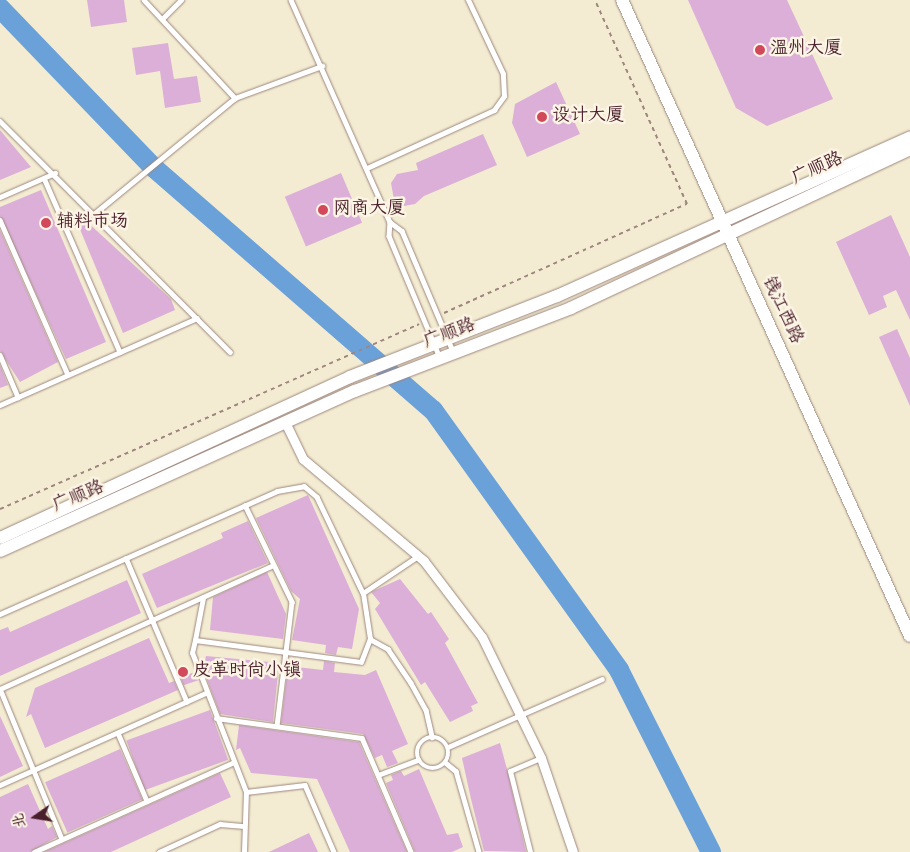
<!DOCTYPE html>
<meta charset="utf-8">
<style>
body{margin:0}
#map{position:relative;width:910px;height:852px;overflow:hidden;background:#f3ecd2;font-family:Dekko,"LXGW WenKai TC",sans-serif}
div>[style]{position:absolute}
.river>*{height:20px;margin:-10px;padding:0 10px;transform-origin:10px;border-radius:10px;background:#6ba1d9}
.building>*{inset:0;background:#dbafd7;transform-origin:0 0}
.path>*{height:2px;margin-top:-1px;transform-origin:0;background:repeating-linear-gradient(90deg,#9e867e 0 4px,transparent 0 8px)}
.roads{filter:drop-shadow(0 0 1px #9e867e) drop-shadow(0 0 1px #9e867e)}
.lane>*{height:4.5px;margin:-2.25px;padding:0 2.25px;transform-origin:2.25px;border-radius:2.25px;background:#fff}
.lane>.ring{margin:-2.25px;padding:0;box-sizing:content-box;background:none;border:4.5px solid #fff;border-radius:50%}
.street>*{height:9px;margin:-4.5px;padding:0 4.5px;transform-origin:4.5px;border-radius:4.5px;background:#fff}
.secondary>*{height:12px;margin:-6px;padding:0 6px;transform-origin:6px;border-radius:6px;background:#fff}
.dots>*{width:14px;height:14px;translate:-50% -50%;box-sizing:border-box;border:2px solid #fcf5e5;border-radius:50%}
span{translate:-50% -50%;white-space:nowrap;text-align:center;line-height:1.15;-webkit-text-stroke:5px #fcf5e5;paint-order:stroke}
.poi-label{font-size:18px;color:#4a1f2b}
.left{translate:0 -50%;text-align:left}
.street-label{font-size:18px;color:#4a1f2b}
.north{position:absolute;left:10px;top:792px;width:50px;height:50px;-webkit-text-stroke:4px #fcf5e5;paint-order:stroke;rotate:257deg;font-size:14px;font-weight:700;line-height:20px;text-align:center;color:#4a1f2b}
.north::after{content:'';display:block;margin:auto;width:18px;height:22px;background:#4a1f2b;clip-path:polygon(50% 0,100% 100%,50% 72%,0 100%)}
</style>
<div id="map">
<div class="river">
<i style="left:0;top:8px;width:221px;rotate:46.1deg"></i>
<i style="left:153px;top:167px;width:371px;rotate:41deg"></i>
<i style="left:433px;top:410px;width:320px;rotate:54.4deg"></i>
<i style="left:619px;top:670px;width:204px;rotate:63.2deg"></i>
</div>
<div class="building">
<i style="clip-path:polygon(87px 0,124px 0,127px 22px,91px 27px)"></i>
<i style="clip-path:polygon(688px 0,787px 0,833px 99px,767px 126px,736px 108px)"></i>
<i style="clip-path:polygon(168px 43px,174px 79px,197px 76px,201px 102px,165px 108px,160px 71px,136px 75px,132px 48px)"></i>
<i style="clip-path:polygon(556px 82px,580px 134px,527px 157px,512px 123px,515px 104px)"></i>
<i style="clip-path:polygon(0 130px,31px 167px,0 180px)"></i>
<i style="clip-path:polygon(483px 134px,497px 165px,424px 196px,415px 204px,404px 206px,394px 200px,391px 183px,397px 174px,418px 170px,416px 163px)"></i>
<i style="left:341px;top:173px;width:54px;height:61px;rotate:67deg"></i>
<i style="clip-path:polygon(41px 190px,106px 342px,66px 359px,0 216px,0 207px)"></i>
<i style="clip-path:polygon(891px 215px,910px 257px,910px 320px,896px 290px,883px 296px,887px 307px,869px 315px,836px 242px)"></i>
<i style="clip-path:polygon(85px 220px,171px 299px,175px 310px,123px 333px,77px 222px)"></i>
<i style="clip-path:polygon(0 230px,58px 362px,20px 382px,0 351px)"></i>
<i style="clip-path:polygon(897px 329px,910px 358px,910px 406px,879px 337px)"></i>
<i style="clip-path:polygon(0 365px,8px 385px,0 388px)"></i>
<i style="clip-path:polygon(308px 495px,359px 609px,352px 649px,338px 647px,336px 655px,325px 653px,326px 645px,292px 640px,300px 599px,291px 591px,256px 518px)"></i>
<i style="clip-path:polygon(248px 521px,268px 563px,157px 608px,142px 574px,223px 538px,221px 533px)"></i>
<i style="clip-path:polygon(267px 572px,286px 614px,283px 639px,210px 630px,213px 597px)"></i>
<i style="clip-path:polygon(400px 579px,428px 614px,431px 612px,449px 639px,445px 643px,478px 703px,471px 706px,473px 711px,450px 722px,425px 682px,421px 685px,375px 609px,380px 603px,371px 592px)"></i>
<i style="clip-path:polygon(127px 580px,141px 613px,0 676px,0 630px,8px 627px,10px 632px)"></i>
<i style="clip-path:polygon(149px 638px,169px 683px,174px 681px,178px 690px,45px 748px,31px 714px,26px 717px,35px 688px)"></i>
<i style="clip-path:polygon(206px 656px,279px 663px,273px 722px,220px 714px,203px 669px)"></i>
<i style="clip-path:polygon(324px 661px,335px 663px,334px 672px,365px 675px,376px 670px,408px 744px,392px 751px,398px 763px,387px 767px,382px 755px,375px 758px,363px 734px,281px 723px,288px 666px,323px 670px)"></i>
<i style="left:195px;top:672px;width:9px;height:15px;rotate:72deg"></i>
<i style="left:210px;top:710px;width:53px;height:89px;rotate:70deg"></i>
<i style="clip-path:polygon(0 716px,23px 766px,0 777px)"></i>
<i style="clip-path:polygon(239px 725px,359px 742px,407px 852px,350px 852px,317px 779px,251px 773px,240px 748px,236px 750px)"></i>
<i style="clip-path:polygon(500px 743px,507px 769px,526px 852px,484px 851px,471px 799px,462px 758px)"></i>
<i style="left:120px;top:749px;width:55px;height:82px;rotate:66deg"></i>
<i style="clip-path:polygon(419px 769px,447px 835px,458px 833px,463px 847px,452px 852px,415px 852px,386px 783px,393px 780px,391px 775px,401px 771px,404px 776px)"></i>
<i style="clip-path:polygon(220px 773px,231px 797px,111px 852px,44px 852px)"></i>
<i style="clip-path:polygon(28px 784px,48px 829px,52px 826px,57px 837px,30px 852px,0 852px,0 797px)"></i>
<i style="clip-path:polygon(309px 833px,318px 852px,269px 852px)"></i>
</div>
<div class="path">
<i style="left:444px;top:313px;width:266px;rotate:-24.2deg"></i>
<i style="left:687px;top:204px;width:224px;rotate:-114.3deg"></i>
<i style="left:0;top:509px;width:458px;rotate:-23.8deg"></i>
</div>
<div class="roads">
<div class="lane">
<i style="left:144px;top:0;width:134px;rotate:47.1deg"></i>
<i style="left:291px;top:0;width:243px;rotate:66deg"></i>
<i style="left:390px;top:222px;width:14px;rotate:94deg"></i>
<i style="left:389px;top:236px;width:132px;rotate:67.3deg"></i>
<i style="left:162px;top:19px;width:27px;rotate:-45deg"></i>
<i style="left:0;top:121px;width:326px;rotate:45.1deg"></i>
<i style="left:367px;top:168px;width:140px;rotate:-24.5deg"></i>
<i style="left:494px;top:110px;width:17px;rotate:-54deg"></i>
<i style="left:504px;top:96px;width:22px;rotate:-93deg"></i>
<i style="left:503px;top:74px;width:82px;rotate:-115.3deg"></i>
<i style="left:44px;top:178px;width:190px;rotate:66.4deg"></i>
<i style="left:0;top:197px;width:60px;rotate:-23.6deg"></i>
<i style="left:95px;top:213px;width:181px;rotate:-39.4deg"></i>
<i style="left:235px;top:98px;width:93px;rotate:-20.2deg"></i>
<i style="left:0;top:220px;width:169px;rotate:66.3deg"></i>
<i style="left:390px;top:222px;width:15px;rotate:37deg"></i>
<i style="left:402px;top:231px;width:130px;rotate:67deg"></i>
<i style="left:0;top:355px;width:46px;rotate:66.8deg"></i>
<i style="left:0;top:405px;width:215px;rotate:-23.8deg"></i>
<i style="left:245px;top:505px;width:108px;rotate:64.1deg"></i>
<i style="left:292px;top:602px;width:125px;rotate:96.9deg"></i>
<i style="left:126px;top:558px;width:156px;rotate:67deg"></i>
<i style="left:0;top:614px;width:303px;rotate:-23.9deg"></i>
<i style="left:277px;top:491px;width:27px;rotate:-10deg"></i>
<i style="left:304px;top:486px;width:17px;rotate:40deg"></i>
<i style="left:317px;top:497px;width:106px;rotate:64.4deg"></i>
<i style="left:370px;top:639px;width:21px;rotate:29deg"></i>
<i style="left:388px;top:649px;width:41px;rotate:55.9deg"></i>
<i style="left:411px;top:683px;width:31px;rotate:61deg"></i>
<i style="left:426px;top:710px;width:28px;rotate:77deg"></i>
<i style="left:195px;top:640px;width:43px;rotate:-79.2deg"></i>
<i style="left:0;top:689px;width:298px;rotate:-24.4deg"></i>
<i style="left:1px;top:691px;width:160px;rotate:67.6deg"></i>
<i style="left:216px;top:718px;width:147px;rotate:7.8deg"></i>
<i style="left:362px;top:738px;width:124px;rotate:66.7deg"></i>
<i style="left:118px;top:733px;width:74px;rotate:66.9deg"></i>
<i class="ring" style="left:417px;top:737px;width:27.5px;height:27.5px"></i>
<i style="left:448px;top:747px;width:168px;rotate:-23.8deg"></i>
<i style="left:446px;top:763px;width:13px;rotate:39deg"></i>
<i style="left:456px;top:771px;width:84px;rotate:74.1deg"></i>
<i style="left:378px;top:775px;width:43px;rotate:-20.6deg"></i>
<i style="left:0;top:785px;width:226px;rotate:-24.1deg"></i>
<i style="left:246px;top:792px;width:59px;rotate:-6.8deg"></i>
<i style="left:305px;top:785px;width:73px;rotate:66.6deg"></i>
<i style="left:34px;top:852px;width:219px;rotate:-24.2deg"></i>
<i style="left:159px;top:852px;width:67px;rotate:-24.7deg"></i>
<i style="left:220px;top:824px;width:24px;rotate:5deg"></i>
<i style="left:244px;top:852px;width:60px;rotate:-88.1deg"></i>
<i style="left:246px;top:792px;width:149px;rotate:-111.2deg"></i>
<i style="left:192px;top:653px;width:13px;rotate:-77deg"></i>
<i style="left:195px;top:640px;width:167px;rotate:7.5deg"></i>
<i style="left:361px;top:662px;width:25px;rotate:-69deg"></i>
<i style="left:370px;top:639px;width:47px;rotate:-98.7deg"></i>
<i style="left:363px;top:593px;width:66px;rotate:-33.9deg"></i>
<i style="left:530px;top:852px;width:83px;rotate:-103.9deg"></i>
<i style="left:510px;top:771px;width:34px;rotate:-23deg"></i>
</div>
<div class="street">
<i style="left:285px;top:422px;width:41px;rotate:64.1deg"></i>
<i style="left:303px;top:459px;width:158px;rotate:40.1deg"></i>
<i style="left:424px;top:561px;width:96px;rotate:52.7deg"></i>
<i style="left:482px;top:637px;width:135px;rotate:64deg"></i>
<i style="left:541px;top:758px;width:99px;rotate:71.2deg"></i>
</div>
<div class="secondary">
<i style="left:622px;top:0;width:698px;rotate:65.64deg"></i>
<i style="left:0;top:538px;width:385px;rotate:-24.7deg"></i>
<i style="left:350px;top:377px;width:222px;rotate:-21.4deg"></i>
<i style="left:557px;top:296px;width:387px;rotate:-24.2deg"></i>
<i style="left:0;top:551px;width:389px;rotate:-24.3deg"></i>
<i style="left:355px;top:391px;width:231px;rotate:-21deg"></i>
<i style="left:571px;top:308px;width:374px;rotate:-25.1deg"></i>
</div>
</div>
<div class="dots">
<i style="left:760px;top:50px;background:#d1495b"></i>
<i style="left:542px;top:117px;background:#d1495b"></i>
<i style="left:323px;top:210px;background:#d1495b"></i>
<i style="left:46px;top:223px;background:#d1495b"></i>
<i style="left:183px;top:672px;background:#d1495b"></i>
</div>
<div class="poi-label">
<span class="left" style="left:770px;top:50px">温州大厦</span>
<span class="left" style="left:552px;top:117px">设计大厦</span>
<span class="left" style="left:333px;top:210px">网商大厦</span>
<span class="left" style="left:56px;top:223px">辅料市场</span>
<span class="left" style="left:193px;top:672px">皮革时尚小镇</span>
</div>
<div class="street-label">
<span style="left:818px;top:170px;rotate:-24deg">广顺路</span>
<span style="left:781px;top:311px;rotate:65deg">钱江西路</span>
<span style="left:450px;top:335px;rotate:-21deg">广顺路</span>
<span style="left:79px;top:498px;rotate:-23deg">广顺路</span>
</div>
<div class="north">北</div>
</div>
